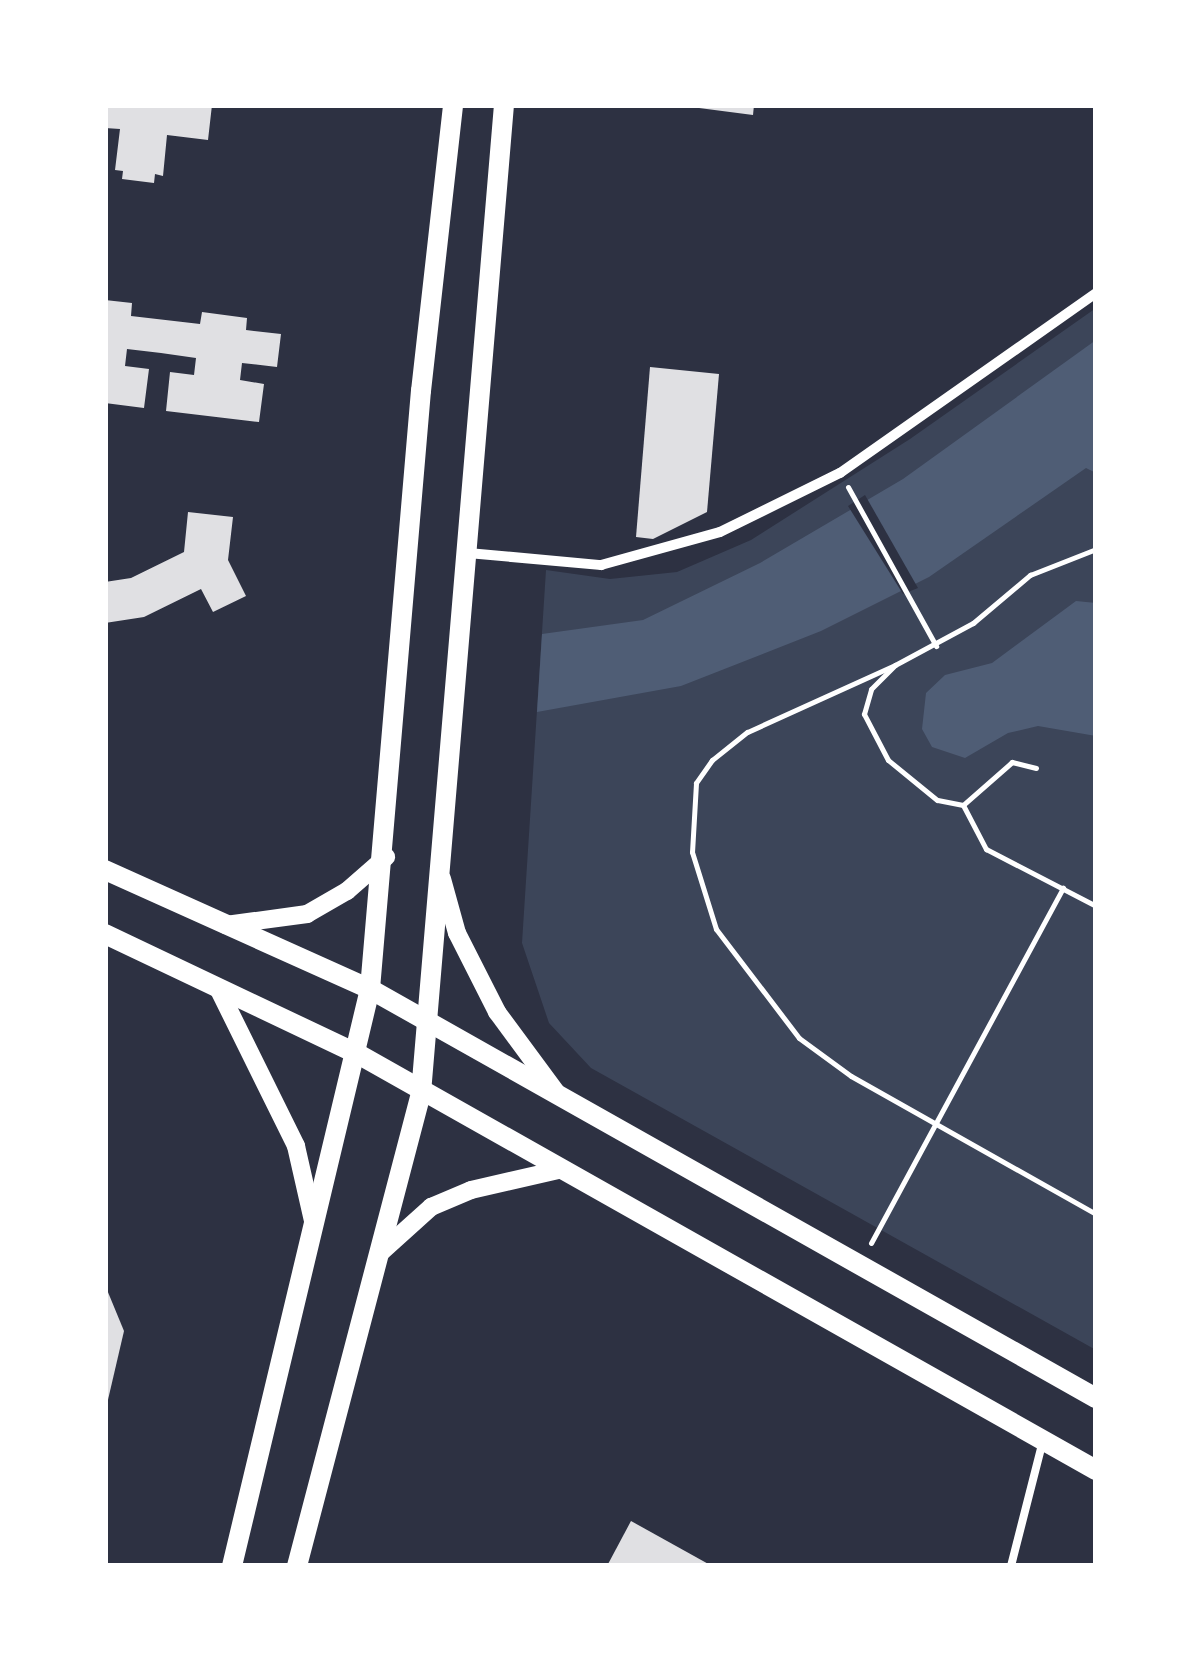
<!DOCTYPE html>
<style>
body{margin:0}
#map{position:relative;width:1201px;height:1671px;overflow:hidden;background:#2d3142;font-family:Commissioner,sans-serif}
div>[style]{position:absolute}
.green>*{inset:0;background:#3c4559}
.water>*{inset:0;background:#4f5d75}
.pier>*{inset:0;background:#2d3142}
.building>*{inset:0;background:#e0e0e3}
.path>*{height:5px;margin:-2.5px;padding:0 2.5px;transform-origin:2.5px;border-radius:2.5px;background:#fff}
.service>*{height:8px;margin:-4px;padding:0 4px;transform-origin:4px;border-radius:4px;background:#fff}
.minor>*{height:10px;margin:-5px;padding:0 5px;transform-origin:5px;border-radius:5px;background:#fff}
.tertiary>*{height:18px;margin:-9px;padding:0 9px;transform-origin:9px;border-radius:9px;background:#fff}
.secondary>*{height:20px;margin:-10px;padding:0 10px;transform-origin:10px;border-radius:10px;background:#fff}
span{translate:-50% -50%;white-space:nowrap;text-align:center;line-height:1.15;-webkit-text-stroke:10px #fff;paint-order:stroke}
.frame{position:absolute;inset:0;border:108px solid #fff;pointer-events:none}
</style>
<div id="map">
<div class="green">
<i style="clip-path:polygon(1096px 308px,1096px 1350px,591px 1068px,549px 1023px,522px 943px,546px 570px,610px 579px,677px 572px,751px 540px,910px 439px)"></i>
</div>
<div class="water">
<i style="clip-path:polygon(1096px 340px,1096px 473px,1086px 468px,929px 577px,821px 631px,681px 686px,537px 712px,542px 634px,643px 620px,760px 563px,903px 479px)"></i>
<i style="clip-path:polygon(1076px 601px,1096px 603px,1096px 736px,1038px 726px,1008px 733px,965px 758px,932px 747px,922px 729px,926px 693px,945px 675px,992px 663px)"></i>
</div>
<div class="pier">
<i style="clip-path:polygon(865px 495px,918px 588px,903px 594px,848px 506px)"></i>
</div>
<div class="building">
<i style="clip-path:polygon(105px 105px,212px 105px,208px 140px,167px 135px,163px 176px,155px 174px,154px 183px,122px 179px,123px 171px,115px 170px,120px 129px,105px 128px)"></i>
<i style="clip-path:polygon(676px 105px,754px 105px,753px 115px)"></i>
<i style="clip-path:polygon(105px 300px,132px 303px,131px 316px,200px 324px,202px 312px,247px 318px,246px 330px,281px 334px,277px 367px,242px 363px,240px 380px,264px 384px,259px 422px,166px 411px,170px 372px,194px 375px,196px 358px,161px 353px,127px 349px,125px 366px,149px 369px,144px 408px,105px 403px)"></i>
<i style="clip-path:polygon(650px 367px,719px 374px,707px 512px,653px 539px,636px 537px)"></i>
<i style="clip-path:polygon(188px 512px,233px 517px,228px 560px,246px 596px,213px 612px,201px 589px,144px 617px,105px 623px,105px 582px,131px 578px,184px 552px)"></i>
<i style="clip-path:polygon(105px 1285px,124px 1331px,107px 1404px,105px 1404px)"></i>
<i style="clip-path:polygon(631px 1521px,712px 1566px,607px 1566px)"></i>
</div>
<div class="path">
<i style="left:848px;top:487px;width:182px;rotate:61deg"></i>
<i style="left:895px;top:665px;width:162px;rotate:155.6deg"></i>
<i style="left:747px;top:732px;width:45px;rotate:141.3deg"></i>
<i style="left:712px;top:760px;width:28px;rotate:125deg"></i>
<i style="left:696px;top:783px;width:69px;rotate:93.3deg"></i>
<i style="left:692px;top:852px;width:81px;rotate:72.7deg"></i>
<i style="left:716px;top:929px;width:137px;rotate:52.7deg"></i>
<i style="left:799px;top:1038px;width:64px;rotate:36.2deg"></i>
<i style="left:851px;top:1076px;width:281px;rotate:29.4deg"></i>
<i style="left:1036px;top:768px;width:25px;rotate:-166deg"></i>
<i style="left:1012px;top:762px;width:65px;rotate:138.7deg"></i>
<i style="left:963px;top:805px;width:26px;rotate:-169deg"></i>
<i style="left:937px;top:800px;width:63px;rotate:-140.8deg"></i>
<i style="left:888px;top:760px;width:52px;rotate:-117.6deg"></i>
<i style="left:864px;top:714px;width:26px;rotate:-74deg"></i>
<i style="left:871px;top:689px;width:34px;rotate:-45deg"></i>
<i style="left:895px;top:665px;width:89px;rotate:-28.3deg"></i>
<i style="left:973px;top:623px;width:75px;rotate:-40.1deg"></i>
<i style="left:1030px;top:575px;width:71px;rotate:-21.5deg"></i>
<i style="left:963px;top:805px;width:50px;rotate:62.4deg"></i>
<i style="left:986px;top:849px;width:124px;rotate:27.4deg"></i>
<i style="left:871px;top:1243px;width:404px;rotate:-61.6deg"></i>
</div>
<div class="service">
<i style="left:1011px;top:1566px;width:126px;rotate:-75.7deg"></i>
</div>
<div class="minor">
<i style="left:468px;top:553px;width:134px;rotate:5.2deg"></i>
<i style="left:601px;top:565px;width:123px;rotate:-15.5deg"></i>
<i style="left:720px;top:532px;width:134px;rotate:-26.2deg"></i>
<i style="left:840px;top:473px;width:313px;rotate:-35.1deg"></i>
</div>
<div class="tertiary">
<i style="left:442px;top:879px;width:56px;rotate:74.5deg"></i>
<i style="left:457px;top:933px;width:89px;rotate:63.1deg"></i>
<i style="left:497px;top:1012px;width:99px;rotate:53.6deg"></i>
<i style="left:226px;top:925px;width:82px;rotate:-7.7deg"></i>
<i style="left:307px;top:914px;width:46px;rotate:-29.9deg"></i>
<i style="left:347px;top:891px;width:52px;rotate:-41.1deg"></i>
<i style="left:219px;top:990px;width:174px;rotate:63.7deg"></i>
<i style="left:296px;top:1146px;width:81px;rotate:77.2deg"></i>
<i style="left:380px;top:1253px;width:69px;rotate:-42deg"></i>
<i style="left:431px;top:1207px;width:43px;rotate:-23deg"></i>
<i style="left:471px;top:1190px;width:94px;rotate:-12.9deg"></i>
</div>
<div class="secondary">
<i style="left:105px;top:870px;width:290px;rotate:24.2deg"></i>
<i style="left:370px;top:989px;width:833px;rotate:29.4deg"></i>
<i style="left:105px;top:934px;width:280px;rotate:25.4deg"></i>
<i style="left:358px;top:1054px;width:847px;rotate:29.41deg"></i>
<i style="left:232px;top:1566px;width:593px;rotate:-76.55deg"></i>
<i style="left:370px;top:989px;width:600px;rotate:-85.13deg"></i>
<i style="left:421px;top:391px;width:288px;rotate:-83.6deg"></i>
<i style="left:297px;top:1566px;width:489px;rotate:-75.3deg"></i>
<i style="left:421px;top:1093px;width:991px;rotate:-85.2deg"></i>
</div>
<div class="frame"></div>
</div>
